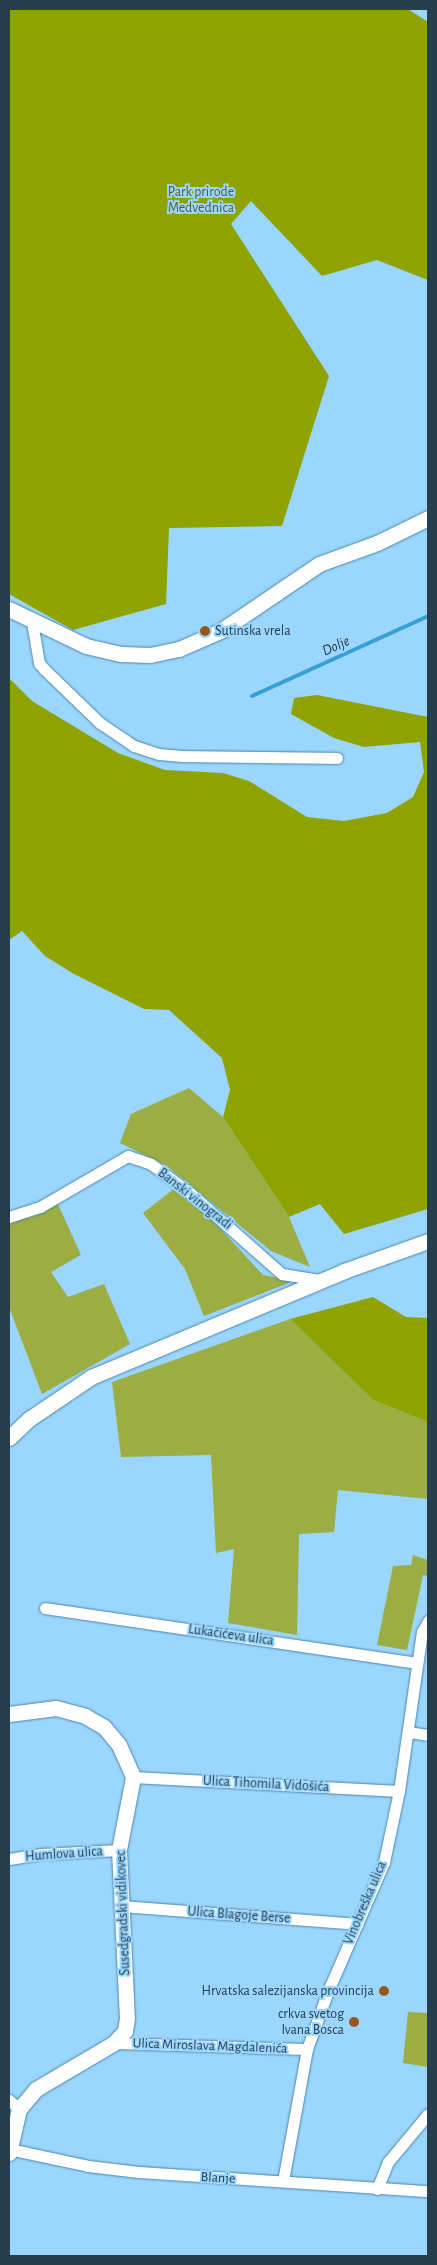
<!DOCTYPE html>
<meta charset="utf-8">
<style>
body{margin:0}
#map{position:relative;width:437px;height:2265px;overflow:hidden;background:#9bd6fe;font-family:"Alegreya Sans",sans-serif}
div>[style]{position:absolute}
.green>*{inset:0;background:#9bad43}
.forest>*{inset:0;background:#8ea200}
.stream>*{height:4px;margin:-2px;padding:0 2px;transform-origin:2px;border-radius:2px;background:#389ed7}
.roads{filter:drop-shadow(0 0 1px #4c86aa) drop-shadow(0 0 1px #4c86aa)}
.minor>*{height:11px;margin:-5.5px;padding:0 5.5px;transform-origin:5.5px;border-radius:5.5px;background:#fff}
.tertiary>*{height:15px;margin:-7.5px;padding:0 7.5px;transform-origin:7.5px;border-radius:7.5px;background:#fff}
.dots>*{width:14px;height:14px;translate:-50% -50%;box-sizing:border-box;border:2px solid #9bd6fe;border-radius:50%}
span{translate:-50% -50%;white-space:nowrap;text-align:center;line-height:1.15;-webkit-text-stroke:4px #9bd6fe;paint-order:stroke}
.park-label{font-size:14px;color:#535c29}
.poi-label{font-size:14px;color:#263e4e}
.left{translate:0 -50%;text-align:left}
.right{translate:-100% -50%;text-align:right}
.street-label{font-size:14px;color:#263e4e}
.water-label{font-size:15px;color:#213745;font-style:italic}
.frame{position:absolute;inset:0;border:10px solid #263e4e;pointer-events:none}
</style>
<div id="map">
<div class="green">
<i style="clip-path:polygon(189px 1088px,223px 1117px,289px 1217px,310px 1267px,271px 1251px,167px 1166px,120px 1143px,131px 1114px)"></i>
<i style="clip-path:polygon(175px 1188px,217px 1225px,263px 1275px,294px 1281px,204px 1316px,185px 1269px,143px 1213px)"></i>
<i style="clip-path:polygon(57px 1202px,81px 1255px,51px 1272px,68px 1297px,104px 1284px,130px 1344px,42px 1394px,9px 1307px,9px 1222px,28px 1217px)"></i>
<i style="clip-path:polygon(290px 1319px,373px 1400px,428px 1422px,428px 1499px,338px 1490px,334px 1532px,299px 1534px,297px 1635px,228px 1623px,234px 1549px,216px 1553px,211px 1455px,121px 1457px,112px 1382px)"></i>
<i style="clip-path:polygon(413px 1555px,428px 1560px,428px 1576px,423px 1575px,407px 1650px,377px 1645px,393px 1566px,411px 1565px)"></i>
<i style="clip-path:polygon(408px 2012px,428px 2013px,428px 2067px,403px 2063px)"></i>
</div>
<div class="forest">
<i style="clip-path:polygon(9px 9px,408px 9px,428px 22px,428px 280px,377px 260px,322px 276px,251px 201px,231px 224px,329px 376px,282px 526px,169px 528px,166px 604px,73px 630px,9px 594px)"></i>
<i style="clip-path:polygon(9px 678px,32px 701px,118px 753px,165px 770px,223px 773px,249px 781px,307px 817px,344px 821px,387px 813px,413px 797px,424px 772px,420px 742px,364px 747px,334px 738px,291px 714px,294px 698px,317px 695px,428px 717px,428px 1209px,344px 1234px,320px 1204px,289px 1217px,223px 1117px,230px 1090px,222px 1058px,169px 1010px,144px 1009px,74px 974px,45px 956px,22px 931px,9px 940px)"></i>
<i style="clip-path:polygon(373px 1297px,406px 1317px,428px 1318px,428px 1422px,373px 1400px,290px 1319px)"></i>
</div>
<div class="stream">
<i style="left:252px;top:696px;width:193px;rotate:-24.4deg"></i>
</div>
<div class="roads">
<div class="minor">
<i style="left:32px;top:622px;width:42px;rotate:80.3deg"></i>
<i style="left:39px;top:663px;width:8px;rotate:50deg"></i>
<i style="left:44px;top:669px;width:78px;rotate:44deg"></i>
<i style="left:100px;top:723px;width:41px;rotate:34.1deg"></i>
<i style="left:134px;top:746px;width:26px;rotate:18deg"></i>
<i style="left:159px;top:754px;width:23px;rotate:5deg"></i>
<i style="left:182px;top:756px;width:155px;rotate:0.7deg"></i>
<i style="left:9px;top:1217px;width:33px;rotate:-18deg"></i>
<i style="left:40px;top:1207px;width:102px;rotate:-30.1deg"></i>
<i style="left:128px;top:1156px;width:24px;rotate:19deg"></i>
<i style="left:151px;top:1164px;width:49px;rotate:36.6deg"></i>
<i style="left:190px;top:1193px;width:123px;rotate:41.4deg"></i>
<i style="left:282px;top:1274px;width:38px;rotate:9deg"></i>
<i style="left:45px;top:1608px;width:376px;rotate:8.4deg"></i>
<i style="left:409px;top:1732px;width:19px;rotate:9deg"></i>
<i style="left:133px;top:1777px;width:266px;rotate:3deg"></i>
<i style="left:9px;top:1859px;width:32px;rotate:-9deg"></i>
<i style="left:41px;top:1854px;width:78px;rotate:-2.9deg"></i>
<i style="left:120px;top:1906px;width:238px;rotate:4.3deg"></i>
<i style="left:114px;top:2043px;width:193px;rotate:1.8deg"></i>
<i style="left:9px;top:2100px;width:13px;rotate:42deg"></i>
<i style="left:9px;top:2149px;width:81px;rotate:12.1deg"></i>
<i style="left:88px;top:2166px;width:51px;rotate:6.7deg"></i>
<i style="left:139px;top:2172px;width:290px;rotate:3.8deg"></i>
<i style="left:283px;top:2181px;width:134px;rotate:-79.7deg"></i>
<i style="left:307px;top:2049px;width:62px;rotate:-70.1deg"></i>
<i style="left:328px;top:1991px;width:141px;rotate:-66.5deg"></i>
<i style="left:384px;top:1862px;width:73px;rotate:-78.1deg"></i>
<i style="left:399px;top:1791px;width:161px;rotate:-81.8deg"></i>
<i style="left:422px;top:1632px;width:13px;rotate:-61deg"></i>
<i style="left:377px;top:2189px;width:29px;rotate:-68deg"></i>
<i style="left:388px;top:2162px;width:62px;rotate:-50.2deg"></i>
</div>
<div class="tertiary">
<i style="left:9px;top:609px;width:85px;rotate:25.7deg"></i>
<i style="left:86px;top:646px;width:37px;rotate:13deg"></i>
<i style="left:122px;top:654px;width:28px;rotate:2deg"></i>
<i style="left:150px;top:655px;width:30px;rotate:-12deg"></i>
<i style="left:179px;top:649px;width:47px;rotate:-23.8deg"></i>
<i style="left:222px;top:630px;width:117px;rotate:-34.2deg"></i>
<i style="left:319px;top:564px;width:62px;rotate:-19.9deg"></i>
<i style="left:377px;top:543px;width:57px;rotate:-26.1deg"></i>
<i style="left:9px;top:1438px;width:28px;rotate:-44deg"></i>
<i style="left:29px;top:1419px;width:75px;rotate:-34.1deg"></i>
<i style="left:91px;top:1377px;width:274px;rotate:-22.7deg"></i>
<i style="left:344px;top:1271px;width:89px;rotate:-19.7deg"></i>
<i style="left:9px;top:1714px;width:47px;rotate:-7.3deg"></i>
<i style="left:56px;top:1708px;width:30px;rotate:15deg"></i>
<i style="left:85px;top:1716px;width:22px;rotate:30deg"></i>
<i style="left:104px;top:1727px;width:23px;rotate:50deg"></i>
<i style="left:119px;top:1745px;width:35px;rotate:66deg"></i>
<i style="left:133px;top:1777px;width:74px;rotate:100.9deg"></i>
<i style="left:119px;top:1850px;width:168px;rotate:87.3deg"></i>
<i style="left:127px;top:2018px;width:13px;rotate:99deg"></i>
<i style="left:125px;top:2031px;width:16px;rotate:133deg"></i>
<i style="left:114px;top:2043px;width:91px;rotate:149.5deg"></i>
<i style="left:36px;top:2089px;width:26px;rotate:130deg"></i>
<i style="left:19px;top:2109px;width:45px;rotate:102.8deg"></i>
</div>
</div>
<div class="dots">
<i style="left:205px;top:631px;background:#975820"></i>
<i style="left:384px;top:1991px;background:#975820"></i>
<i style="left:354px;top:2022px;background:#975820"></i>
</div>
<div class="park-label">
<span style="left:201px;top:200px">Park prirode<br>Medvednica</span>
</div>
<div class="poi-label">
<span class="left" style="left:215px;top:631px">Sutinska vrela</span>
<span class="right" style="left:374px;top:1991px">Hrvatska salezijanska provincija</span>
<span class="right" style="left:344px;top:2022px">crkva svetog<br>Ivana Bosca</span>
</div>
<div class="street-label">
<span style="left:195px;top:1199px;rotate:38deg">Banski vinogradi</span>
<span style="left:231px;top:1635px;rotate:8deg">Lukačićeva ulica</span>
<span style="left:266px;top:1784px;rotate:3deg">Ulica Tihomila Vidošića</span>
<span style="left:64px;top:1854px;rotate:-4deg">Humlova ulica</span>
<span style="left:365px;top:1903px;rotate:-67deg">Vinobreška ulica</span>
<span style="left:123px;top:1913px;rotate:-92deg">Susedgradski vidikovec</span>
<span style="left:239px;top:1915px;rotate:4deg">Ulica Blagoje Berse</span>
<span style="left:210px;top:2046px;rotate:2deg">Ulica Miroslava Magdalenića</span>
<span style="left:218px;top:2178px;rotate:3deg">Blanje</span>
</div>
<div class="water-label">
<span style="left:336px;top:646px;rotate:-24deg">Dolje</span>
</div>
<div class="frame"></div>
</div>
